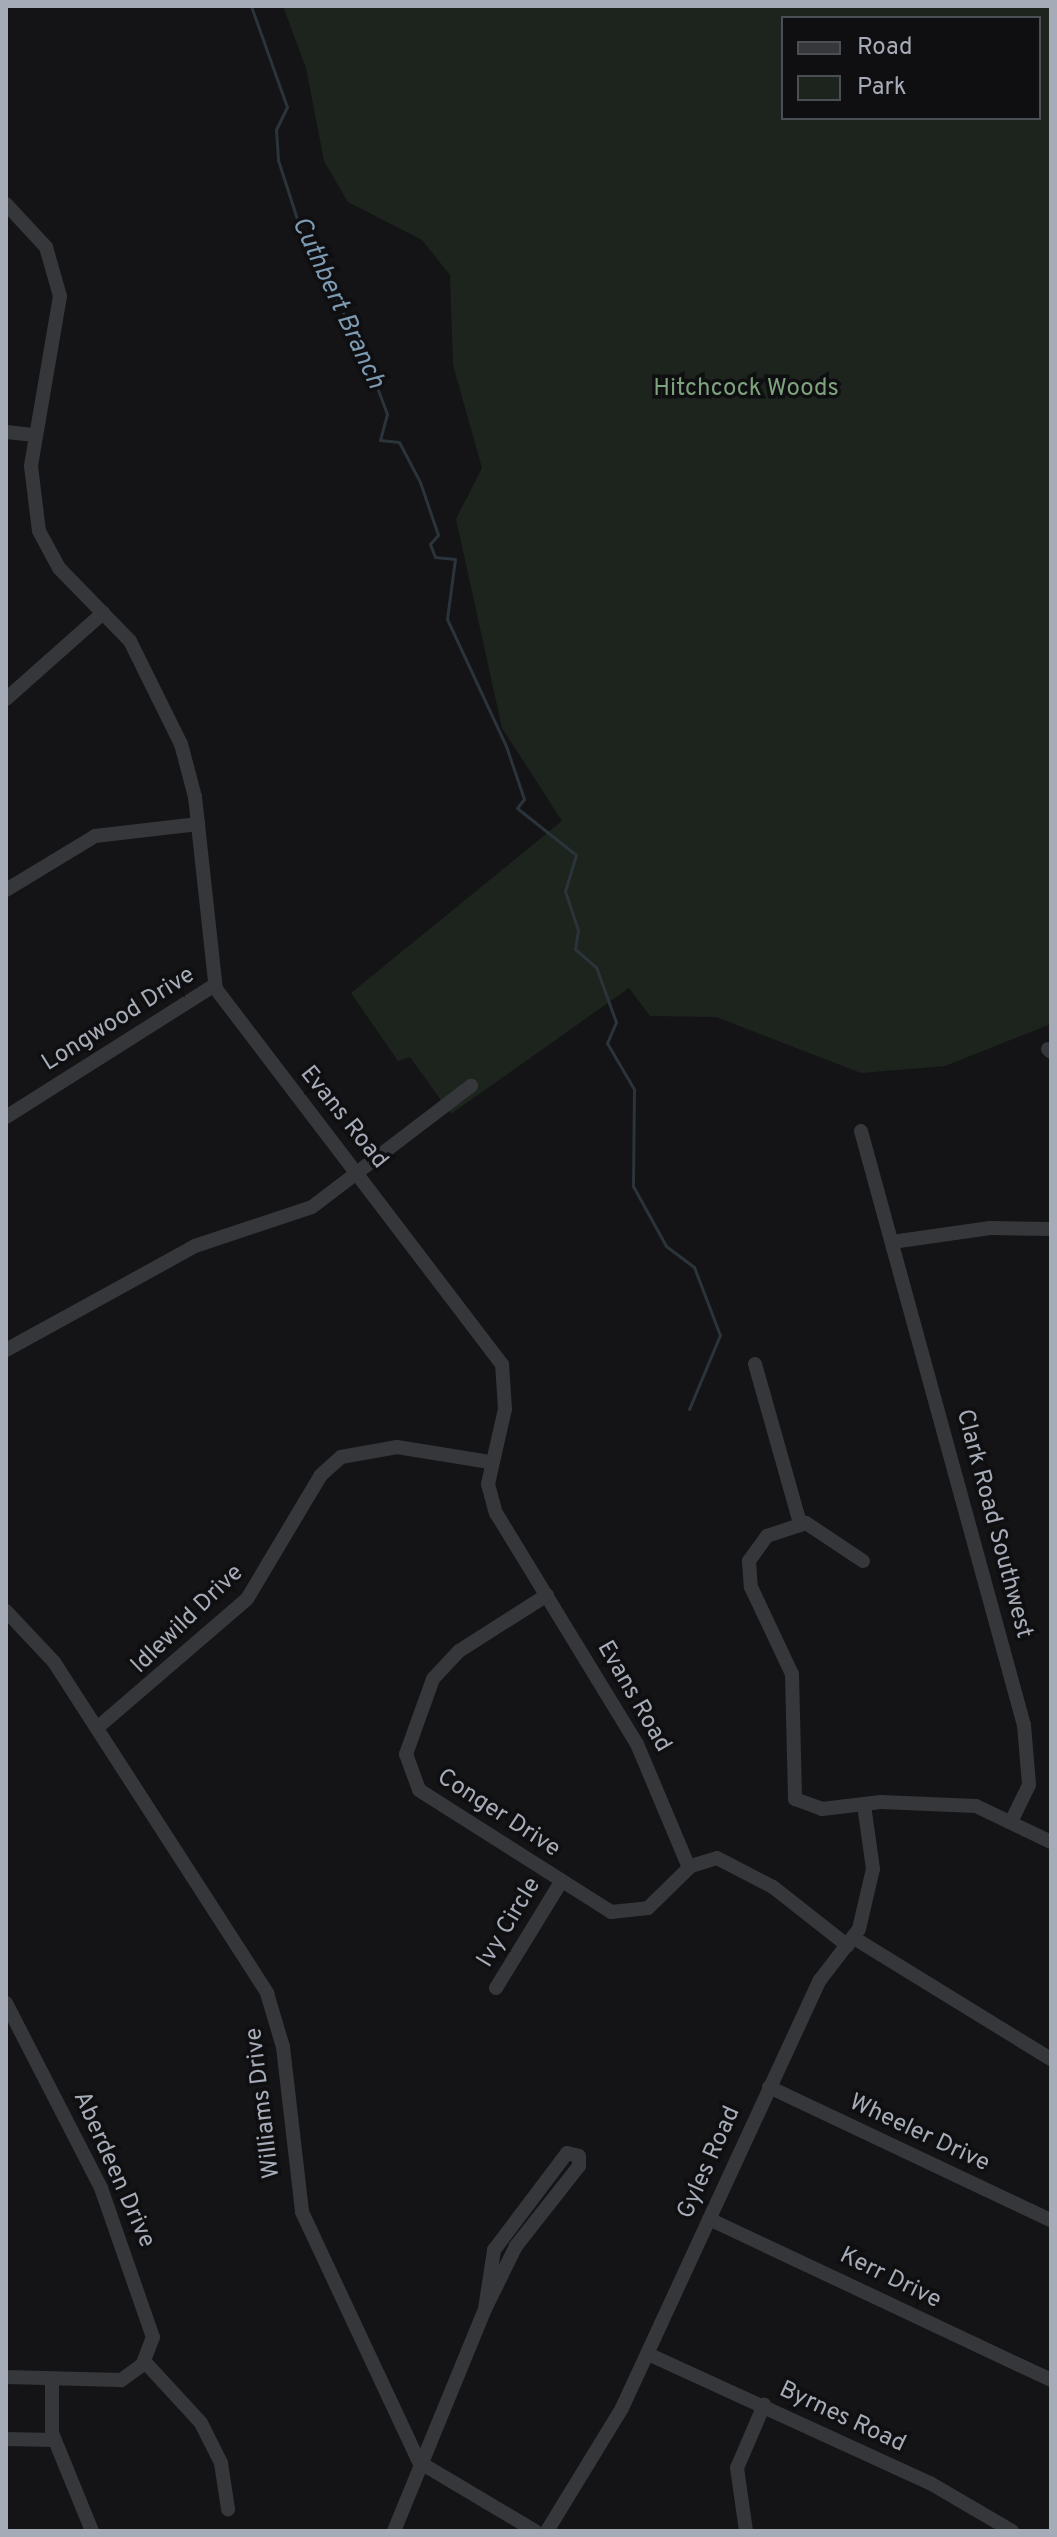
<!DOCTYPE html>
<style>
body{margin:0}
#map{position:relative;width:1057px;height:2537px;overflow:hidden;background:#141416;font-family:Overpass,sans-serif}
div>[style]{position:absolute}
.green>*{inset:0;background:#1c241d}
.stream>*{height:3px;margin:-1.5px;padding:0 1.5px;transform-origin:1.5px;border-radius:1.5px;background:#2a343a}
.minor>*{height:14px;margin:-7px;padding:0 7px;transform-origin:7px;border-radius:7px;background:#35373b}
span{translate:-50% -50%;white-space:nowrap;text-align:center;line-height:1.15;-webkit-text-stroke:7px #0f0f11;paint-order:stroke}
.park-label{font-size:24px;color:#7da27d}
.street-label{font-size:24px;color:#a6acb7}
.water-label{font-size:26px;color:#7c9bb3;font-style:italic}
.frame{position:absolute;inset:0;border:8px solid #a6acb7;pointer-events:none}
.legend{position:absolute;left:781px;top:16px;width:260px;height:104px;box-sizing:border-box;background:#0f0f11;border:2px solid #4b4e53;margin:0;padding:10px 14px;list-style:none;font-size:24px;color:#a6acb7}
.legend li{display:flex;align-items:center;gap:16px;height:40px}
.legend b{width:40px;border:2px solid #4b4e53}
</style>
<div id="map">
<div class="green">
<i style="clip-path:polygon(evenodd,283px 6px,1051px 6px,1051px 1024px,945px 1066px,861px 1073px,716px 1017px,650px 1016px,629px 988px,451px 1114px,410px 1057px,398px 1061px,351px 993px,562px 821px,502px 728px,456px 519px,482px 468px,453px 365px,450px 275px,422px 240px,348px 202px,324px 161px,306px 68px,283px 6px,783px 18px,1039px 18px,1039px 118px,783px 118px,783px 18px)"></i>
</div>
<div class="stream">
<i style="left:251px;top:6px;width:107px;rotate:70.4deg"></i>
<i style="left:287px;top:107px;width:25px;rotate:116deg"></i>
<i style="left:276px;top:130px;width:30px;rotate:86deg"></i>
<i style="left:278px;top:160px;width:68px;rotate:72.1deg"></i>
<i style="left:299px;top:225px;width:149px;rotate:63.3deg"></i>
<i style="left:366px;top:358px;width:60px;rotate:69.4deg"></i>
<i style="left:387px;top:414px;width:27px;rotate:105deg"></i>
<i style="left:380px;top:440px;width:19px;rotate:6deg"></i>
<i style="left:399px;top:442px;width:45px;rotate:62.3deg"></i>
<i style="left:420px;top:482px;width:56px;rotate:71.2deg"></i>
<i style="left:438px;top:535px;width:12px;rotate:132deg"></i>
<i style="left:430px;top:544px;width:14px;rotate:69deg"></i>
<i style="left:435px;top:557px;width:20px;rotate:6deg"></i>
<i style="left:455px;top:559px;width:61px;rotate:97.6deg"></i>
<i style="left:447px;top:619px;width:140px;rotate:65.1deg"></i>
<i style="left:506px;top:746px;width:56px;rotate:71.2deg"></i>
<i style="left:524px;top:799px;width:11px;rotate:128deg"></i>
<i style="left:517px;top:808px;width:75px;rotate:38.5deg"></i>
<i style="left:576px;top:855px;width:38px;rotate:107deg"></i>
<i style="left:565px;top:891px;width:41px;rotate:71.6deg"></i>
<i style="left:578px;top:930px;width:19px;rotate:99deg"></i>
<i style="left:575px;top:949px;width:28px;rotate:41deg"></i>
<i style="left:596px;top:967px;width:59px;rotate:70deg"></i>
<i style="left:616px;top:1022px;width:23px;rotate:113deg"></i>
<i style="left:607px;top:1043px;width:53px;rotate:59.6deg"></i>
<i style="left:634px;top:1089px;width:97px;rotate:90.6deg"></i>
<i style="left:633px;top:1186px;width:68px;rotate:61.2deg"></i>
<i style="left:666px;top:1246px;width:35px;rotate:37deg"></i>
<i style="left:694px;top:1267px;width:73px;rotate:69.1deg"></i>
<i style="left:720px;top:1335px;width:80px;rotate:112.7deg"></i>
</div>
<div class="minor">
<i style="left:6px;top:204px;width:59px;rotate:47.1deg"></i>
<i style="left:46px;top:247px;width:51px;rotate:74.1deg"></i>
<i style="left:60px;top:296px;width:172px;rotate:99.7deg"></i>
<i style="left:31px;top:466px;width:65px;rotate:83deg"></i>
<i style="left:39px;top:531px;width:42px;rotate:61.6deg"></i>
<i style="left:59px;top:568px;width:102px;rotate:45.8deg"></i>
<i style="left:130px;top:641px;width:115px;rotate:63.7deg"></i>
<i style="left:181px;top:744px;width:55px;rotate:75.2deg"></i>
<i style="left:195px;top:797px;width:193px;rotate:83.8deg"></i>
<i style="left:216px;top:989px;width:472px;rotate:52.7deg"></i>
<i style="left:502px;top:1364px;width:45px;rotate:86.2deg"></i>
<i style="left:505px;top:1409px;width:77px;rotate:102.8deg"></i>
<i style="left:488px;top:1484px;width:30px;rotate:75deg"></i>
<i style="left:496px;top:1513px;width:271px;rotate:58.6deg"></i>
<i style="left:637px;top:1744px;width:134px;rotate:67.2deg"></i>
<i style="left:6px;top:432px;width:30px;rotate:6deg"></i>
<i style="left:6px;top:699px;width:130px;rotate:-41.6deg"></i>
<i style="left:6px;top:890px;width:104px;rotate:-31.2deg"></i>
<i style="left:95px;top:836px;width:104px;rotate:-6.6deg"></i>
<i style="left:1048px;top:1049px;width:4px;rotate:45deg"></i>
<i style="left:6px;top:1117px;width:247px;rotate:-32.3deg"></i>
<i style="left:861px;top:1131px;width:616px;rotate:74.66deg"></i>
<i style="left:1024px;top:1725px;width:60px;rotate:85.2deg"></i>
<i style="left:1029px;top:1785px;width:37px;rotate:116deg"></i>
<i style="left:892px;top:1242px;width:99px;rotate:-8.1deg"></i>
<i style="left:990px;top:1228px;width:61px;rotate:0.9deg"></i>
<i style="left:6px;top:1350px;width:216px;rotate:-28.8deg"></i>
<i style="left:195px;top:1246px;width:123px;rotate:-18.4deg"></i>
<i style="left:312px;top:1207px;width:200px;rotate:-37.3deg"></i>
<i style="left:755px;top:1364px;width:165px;rotate:74.2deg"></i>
<i style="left:863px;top:1561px;width:69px;rotate:-146.3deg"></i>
<i style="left:806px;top:1523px;width:41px;rotate:161.6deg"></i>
<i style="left:767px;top:1536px;width:31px;rotate:126deg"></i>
<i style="left:749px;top:1561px;width:26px;rotate:86deg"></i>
<i style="left:751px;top:1587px;width:96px;rotate:64.8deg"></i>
<i style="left:792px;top:1674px;width:125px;rotate:88.6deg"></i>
<i style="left:795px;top:1799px;width:29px;rotate:20deg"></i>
<i style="left:822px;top:1809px;width:59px;rotate:-6.8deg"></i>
<i style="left:881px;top:1802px;width:95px;rotate:2.4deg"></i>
<i style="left:976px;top:1806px;width:83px;rotate:25.6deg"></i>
<i style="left:547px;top:1595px;width:104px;rotate:147.5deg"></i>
<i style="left:459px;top:1651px;width:38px;rotate:133deg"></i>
<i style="left:433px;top:1679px;width:80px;rotate:109.8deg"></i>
<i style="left:406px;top:1754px;width:38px;rotate:70deg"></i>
<i style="left:419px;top:1790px;width:227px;rotate:32.4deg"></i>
<i style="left:611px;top:1912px;width:37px;rotate:-6deg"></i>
<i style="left:648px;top:1908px;width:60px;rotate:-44.3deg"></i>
<i style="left:691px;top:1866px;width:27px;rotate:-17deg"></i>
<i style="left:717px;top:1858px;width:63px;rotate:27.4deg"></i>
<i style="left:773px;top:1887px;width:95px;rotate:38.2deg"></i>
<i style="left:6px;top:1611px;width:70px;rotate:46.7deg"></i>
<i style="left:54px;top:1662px;width:394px;rotate:57.2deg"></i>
<i style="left:267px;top:1993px;width:56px;rotate:73.5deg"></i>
<i style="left:283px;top:2047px;width:166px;rotate:83.4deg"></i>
<i style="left:302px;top:2212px;width:276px;rotate:64.9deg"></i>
<i style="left:419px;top:2462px;width:135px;rotate:30.7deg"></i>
<i style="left:97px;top:1728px;width:198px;rotate:-40.7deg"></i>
<i style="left:247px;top:1599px;width:144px;rotate:-59.2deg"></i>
<i style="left:321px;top:1475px;width:27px;rotate:-42deg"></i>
<i style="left:341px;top:1457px;width:57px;rotate:-10.1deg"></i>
<i style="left:397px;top:1447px;width:94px;rotate:9.2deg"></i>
<i style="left:854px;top:1938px;width:231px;rotate:31.6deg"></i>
<i style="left:496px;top:1988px;width:124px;rotate:-58.5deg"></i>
<i style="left:6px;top:2003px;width:208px;rotate:62.8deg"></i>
<i style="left:101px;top:2188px;width:158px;rotate:70.8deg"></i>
<i style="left:153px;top:2337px;width:30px;rotate:111deg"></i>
<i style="left:142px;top:2365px;width:26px;rotate:144deg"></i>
<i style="left:121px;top:2380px;width:115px;rotate:-178.5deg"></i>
<i style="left:769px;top:2087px;width:312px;rotate:25.3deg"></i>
<i style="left:567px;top:2153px;width:12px;rotate:14deg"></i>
<i style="left:579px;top:2156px;width:10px;rotate:90deg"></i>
<i style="left:579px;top:2166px;width:102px;rotate:128.2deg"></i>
<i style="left:516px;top:2246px;width:70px;rotate:116.2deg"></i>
<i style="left:485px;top:2309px;width:60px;rotate:-81.3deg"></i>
<i style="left:494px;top:2250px;width:121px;rotate:-53deg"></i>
<i style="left:709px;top:2219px;width:378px;rotate:25.2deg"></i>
<i style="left:648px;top:2354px;width:310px;rotate:24.6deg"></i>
<i style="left:930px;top:2483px;width:95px;rotate:30.3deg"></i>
<i style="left:144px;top:2361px;width:84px;rotate:47.4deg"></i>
<i style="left:201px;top:2423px;width:45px;rotate:63.4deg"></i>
<i style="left:221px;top:2463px;width:47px;rotate:81.3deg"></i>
<i style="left:52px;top:2379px;width:54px;rotate:90deg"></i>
<i style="left:52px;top:2433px;width:106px;rotate:67.8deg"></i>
<i style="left:6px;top:2439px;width:48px;rotate:1.2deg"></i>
<i style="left:394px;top:2531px;width:240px;rotate:-67.7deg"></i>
<i style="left:547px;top:2531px;width:144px;rotate:-58.6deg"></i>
<i style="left:622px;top:2408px;width:472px;rotate:-65.2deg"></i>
<i style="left:820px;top:1980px;width:64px;rotate:-52.6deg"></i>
<i style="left:859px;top:1929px;width:62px;rotate:-76.9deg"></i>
<i style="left:873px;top:1869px;width:65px;rotate:-98deg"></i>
<i style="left:746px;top:2531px;width:64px;rotate:-98.1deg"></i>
<i style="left:737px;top:2468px;width:69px;rotate:-66.8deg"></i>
</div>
<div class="park-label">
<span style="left:746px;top:390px">Hitchcock Woods</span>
</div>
<div class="street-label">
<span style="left:119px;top:1020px;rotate:-32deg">Longwood Drive</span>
<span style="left:343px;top:1118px;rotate:51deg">Evans Road</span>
<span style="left:993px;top:1524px;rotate:75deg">Clark Road Southwest</span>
<span style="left:188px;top:1620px;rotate:-44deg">Idlewild Drive</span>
<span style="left:633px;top:1697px;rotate:60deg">Evans Road</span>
<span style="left:498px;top:1814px;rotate:33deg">Conger Drive</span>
<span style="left:510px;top:1923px;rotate:-59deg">Ivy Circle</span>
<span style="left:264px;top:2103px;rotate:-97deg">Williams Drive</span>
<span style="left:919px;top:2134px;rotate:25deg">Wheeler Drive</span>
<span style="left:710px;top:2163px;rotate:-66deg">Gyles Road</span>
<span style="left:113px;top:2170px;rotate:66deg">Aberdeen Drive</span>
<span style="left:890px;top:2279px;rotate:26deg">Kerr Drive</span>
<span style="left:842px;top:2418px;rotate:25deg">Byrnes Road</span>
</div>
<div class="water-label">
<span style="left:337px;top:303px;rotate:65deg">Cuthbert Branch</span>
</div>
<div class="frame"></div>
<ul class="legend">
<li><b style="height:10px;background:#35373b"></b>Road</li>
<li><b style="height:22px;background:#1c241d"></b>Park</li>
</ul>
</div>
